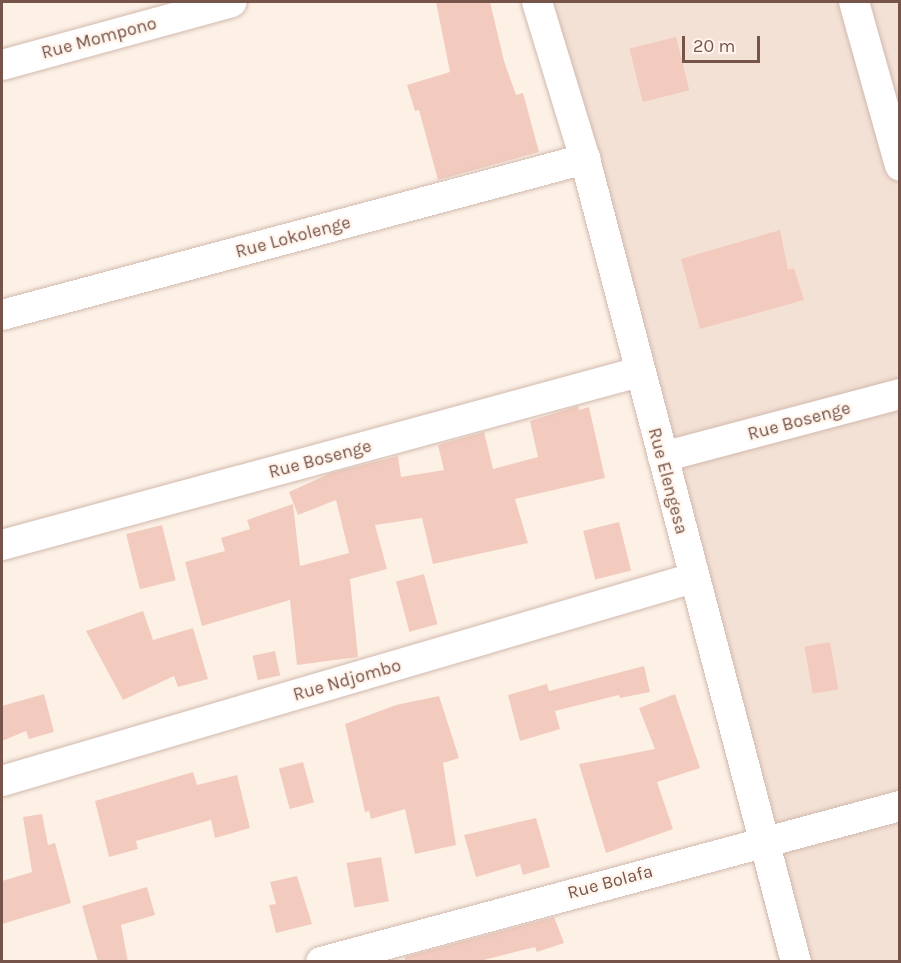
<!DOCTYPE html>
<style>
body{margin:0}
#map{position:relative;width:901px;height:963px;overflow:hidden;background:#fdf1e6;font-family:Karla,sans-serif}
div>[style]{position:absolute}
.residential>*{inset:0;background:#f4e1d5}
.building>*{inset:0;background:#f2cbbe;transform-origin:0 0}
.roads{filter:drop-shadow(0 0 2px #d1b9ae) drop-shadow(0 0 2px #d1b9ae)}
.minor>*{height:30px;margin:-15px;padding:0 15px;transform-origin:15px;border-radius:15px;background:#fff}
span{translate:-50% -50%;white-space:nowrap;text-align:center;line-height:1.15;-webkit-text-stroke:4.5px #fff5ed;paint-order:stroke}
.street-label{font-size:18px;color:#77544a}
.frame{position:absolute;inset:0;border:3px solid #77544a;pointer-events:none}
.scale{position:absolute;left:682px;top:36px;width:78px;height:27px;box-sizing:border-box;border:3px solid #77544a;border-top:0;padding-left:8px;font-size:18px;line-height:21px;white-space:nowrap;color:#77544a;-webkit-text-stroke:4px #fff5ed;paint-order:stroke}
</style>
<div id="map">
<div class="residential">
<i style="clip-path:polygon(533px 2px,899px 2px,899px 961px,778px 961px)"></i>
</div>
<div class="building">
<i style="clip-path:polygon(436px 2px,490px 2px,504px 61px,516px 95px,523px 93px,539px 152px,438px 180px,419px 110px,415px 111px,407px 85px,450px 72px)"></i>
<i style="left:676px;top:37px;width:55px;height:48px;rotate:76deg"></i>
<i style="clip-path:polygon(780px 230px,788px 270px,794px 268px,804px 300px,700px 329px,681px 259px)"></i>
<i style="clip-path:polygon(578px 406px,579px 410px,589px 407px,605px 478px,515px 499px,528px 543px,433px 564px,422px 518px,375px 525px,387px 569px,350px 579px,358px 657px,297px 665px,290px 600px,202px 626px,185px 562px,225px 551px,221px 538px,250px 529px,247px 520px,293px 504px,300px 566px,349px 553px,336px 500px,298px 515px,289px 492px,331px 473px,398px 456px,401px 477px,444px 470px,438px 445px,484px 432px,493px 469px,538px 457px,530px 421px)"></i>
<i style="left:619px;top:522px;width:50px;height:37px;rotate:76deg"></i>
<i style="left:162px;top:525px;width:57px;height:37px;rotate:76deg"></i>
<i style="left:424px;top:574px;width:52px;height:29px;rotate:75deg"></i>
<i style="clip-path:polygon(143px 611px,153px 640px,193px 628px,208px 679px,178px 687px,174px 676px,123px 700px,86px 631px)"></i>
<i style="left:830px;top:642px;width:48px;height:26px;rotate:80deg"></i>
<i style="left:275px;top:651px;width:25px;height:23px;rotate:78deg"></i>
<i style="clip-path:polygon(644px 666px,650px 692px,620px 698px,619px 695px,555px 711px,560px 729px,520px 741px,508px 695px,547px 684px,549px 691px)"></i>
<i style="clip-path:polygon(44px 694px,54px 732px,29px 739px,26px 731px,2px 741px,2px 706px)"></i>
<i style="clip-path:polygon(675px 694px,700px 768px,657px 782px,673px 829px,606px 853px,579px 764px,655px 749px,639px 708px)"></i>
<i style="clip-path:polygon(439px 696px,459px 758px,443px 763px,456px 845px,415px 854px,405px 809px,371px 819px,369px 811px,365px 812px,345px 724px,396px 705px)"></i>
<i style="left:303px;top:762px;width:42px;height:25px;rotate:75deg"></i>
<i style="clip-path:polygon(193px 772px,197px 785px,237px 775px,250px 828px,215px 838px,211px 820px,136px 841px,138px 849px,109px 857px,95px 801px)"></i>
<i style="clip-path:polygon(42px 814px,48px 845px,55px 843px,71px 903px,2px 924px,2px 881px,32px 872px,23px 817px)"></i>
<i style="clip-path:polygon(536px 818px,550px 867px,523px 875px,520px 864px,476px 877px,464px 835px)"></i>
<i style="left:381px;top:857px;width:45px;height:35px;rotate:80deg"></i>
<i style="clip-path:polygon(297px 876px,312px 924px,276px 933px,269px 905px,276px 904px,270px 882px)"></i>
<i style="clip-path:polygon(147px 887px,155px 915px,121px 925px,128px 962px,98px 962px,82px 906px)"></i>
<i style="clip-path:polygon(554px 917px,564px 943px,537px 952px,535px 947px,476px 962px,405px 962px,405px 957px)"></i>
</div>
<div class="roads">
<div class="minor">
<i style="left:537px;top:2px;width:164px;rotate:73deg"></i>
<i style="left:585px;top:159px;width:830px;rotate:75.28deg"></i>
<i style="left:854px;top:2px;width:170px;rotate:74.3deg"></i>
<i style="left:2px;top:65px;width:238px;rotate:-15.3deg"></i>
<i style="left:2px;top:315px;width:604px;rotate:-14.98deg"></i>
<i style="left:663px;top:457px;width:245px;rotate:-14.9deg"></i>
<i style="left:2px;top:545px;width:660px;rotate:-15.19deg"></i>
<i style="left:2px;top:781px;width:720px;rotate:-16.37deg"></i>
<i style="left:321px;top:962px;width:600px;rotate:-15.08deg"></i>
</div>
</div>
<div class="street-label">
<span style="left:99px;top:38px;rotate:-15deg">Rue Mompono</span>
<span style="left:293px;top:237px;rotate:-15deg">Rue Lokolenge</span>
<span style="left:799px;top:421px;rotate:-15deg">Rue Bosenge</span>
<span style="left:320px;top:459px;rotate:-15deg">Rue Bosenge</span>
<span style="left:668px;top:481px;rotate:75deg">Rue Elengesa</span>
<span style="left:347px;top:680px;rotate:-16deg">Rue Ndjombo</span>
<span style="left:610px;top:882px;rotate:-15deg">Rue Bolafa</span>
</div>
<div class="frame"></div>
<div class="scale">20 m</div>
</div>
